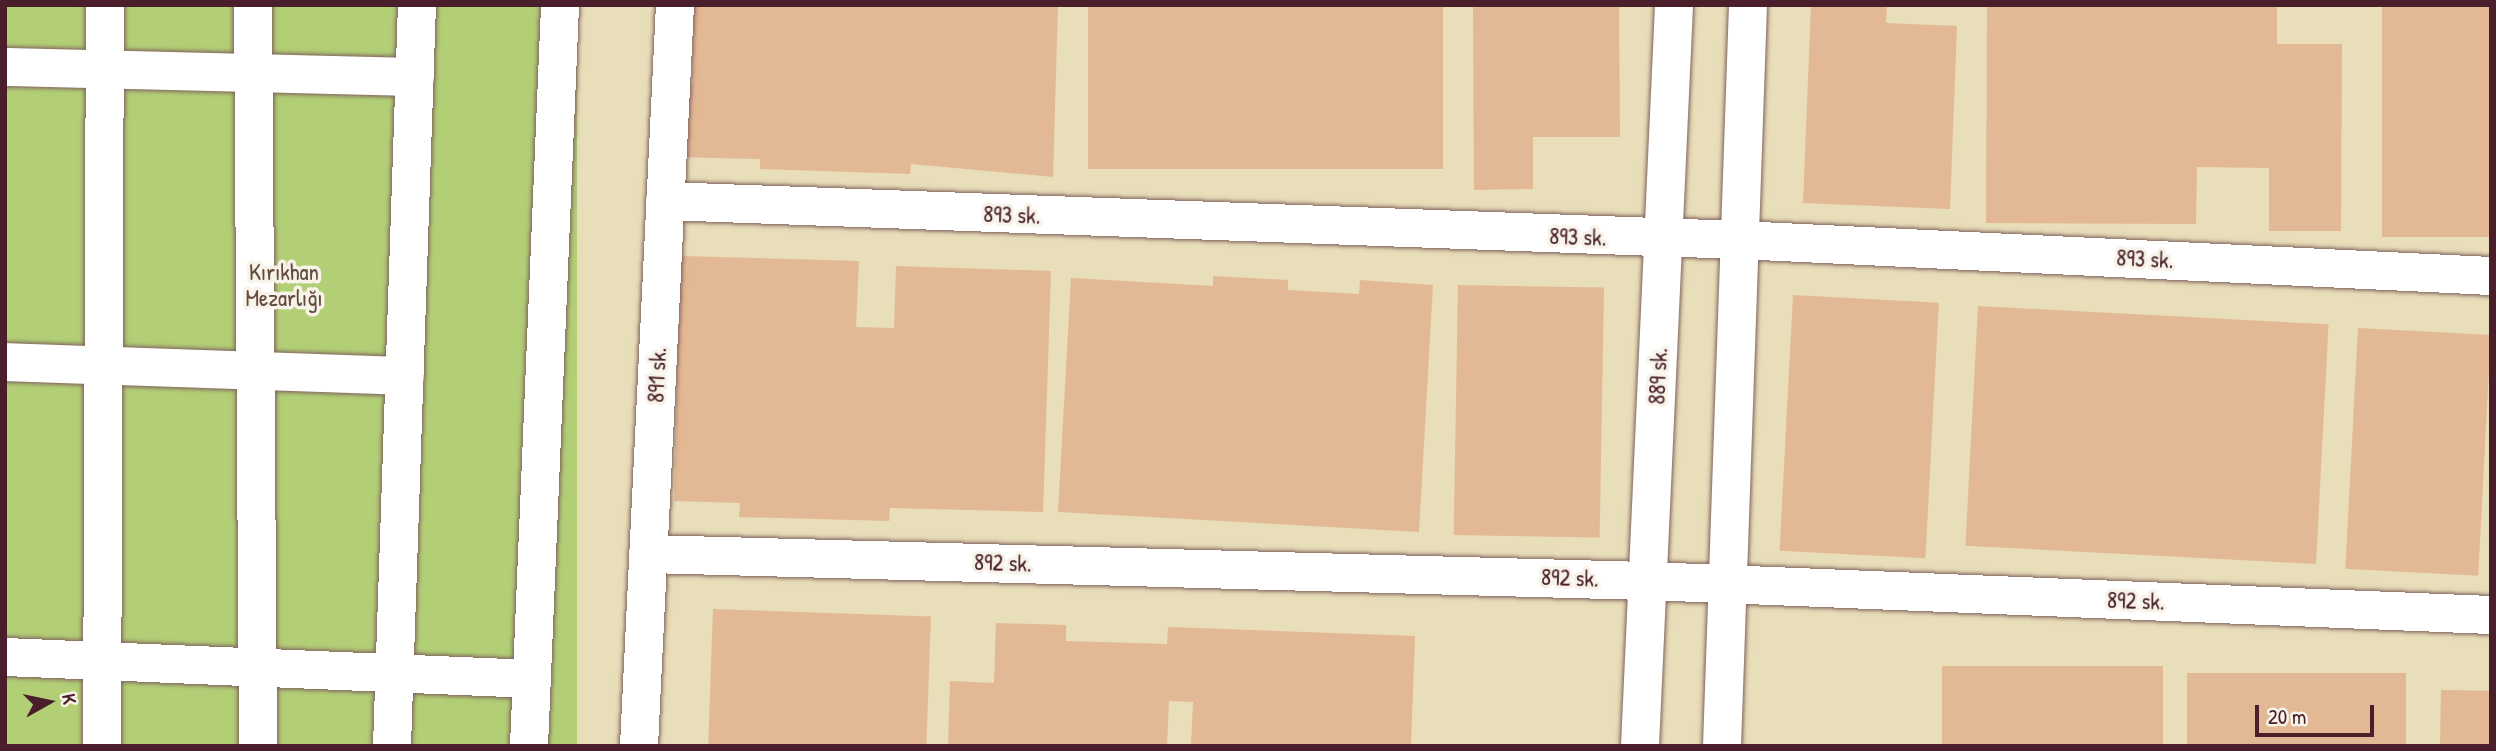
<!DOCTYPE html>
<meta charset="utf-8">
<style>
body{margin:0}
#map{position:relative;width:2496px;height:751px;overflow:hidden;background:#e8deb9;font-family:"Patrick Hand",sans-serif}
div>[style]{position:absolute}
.green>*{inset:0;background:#b2cf76;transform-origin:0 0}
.building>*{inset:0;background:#e3b894;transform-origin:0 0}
.roads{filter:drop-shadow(0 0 2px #81625d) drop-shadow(0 0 2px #81625d)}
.minor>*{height:38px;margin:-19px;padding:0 19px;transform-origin:19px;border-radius:19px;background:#fff}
span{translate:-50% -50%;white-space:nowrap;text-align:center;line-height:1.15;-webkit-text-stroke:7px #f7f3e8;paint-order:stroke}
.street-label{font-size:23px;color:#4a1f2b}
.park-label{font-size:23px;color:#644b3e}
.frame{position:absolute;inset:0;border:7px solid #4a1f2b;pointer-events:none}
.north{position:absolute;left:14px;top:667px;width:70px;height:70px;-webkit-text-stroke:5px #f7f3e8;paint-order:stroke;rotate:81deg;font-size:19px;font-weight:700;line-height:28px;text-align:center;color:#4a1f2b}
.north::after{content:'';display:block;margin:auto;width:24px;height:32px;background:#4a1f2b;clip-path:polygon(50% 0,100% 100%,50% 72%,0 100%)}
.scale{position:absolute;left:2255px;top:705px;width:119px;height:32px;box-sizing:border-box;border:4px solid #4a1f2b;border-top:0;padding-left:9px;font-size:21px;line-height:24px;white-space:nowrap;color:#4a1f2b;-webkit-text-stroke:5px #f7f3e8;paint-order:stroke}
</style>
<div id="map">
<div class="green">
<i style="left:5px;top:5px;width:572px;height:741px"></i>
</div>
<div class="building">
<i style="clip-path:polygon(694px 5px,1058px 5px,1053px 177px,911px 164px,910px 174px,760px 169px,760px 159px,673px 157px,676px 84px,692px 85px)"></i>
<i style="left:1088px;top:5px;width:355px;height:164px"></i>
<i style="clip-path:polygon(1473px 5px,1619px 5px,1620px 137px,1533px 137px,1533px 189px,1474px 190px)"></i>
<i style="clip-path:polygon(1811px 5px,1887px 5px,1886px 23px,1957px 26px,1950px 209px,1803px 203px)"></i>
<i style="clip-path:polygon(1987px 5px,2277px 5px,2277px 44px,2342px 44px,2341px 231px,2269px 231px,2269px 168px,2197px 167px,2196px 224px,1986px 223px)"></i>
<i style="left:2382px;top:5px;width:109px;height:232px"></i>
<i style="clip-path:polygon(680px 256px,859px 261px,856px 327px,894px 328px,896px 266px,1051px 271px,1043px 512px,890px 508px,889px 521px,739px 517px,740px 503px,674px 501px)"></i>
<i style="clip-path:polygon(1213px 276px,1288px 280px,1288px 290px,1359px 294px,1360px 280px,1433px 285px,1419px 532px,1058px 512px,1071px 278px,1213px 286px)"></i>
<i style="left:1458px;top:285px;width:146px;height:250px;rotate:1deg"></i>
<i style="left:1793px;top:295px;width:146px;height:256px;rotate:3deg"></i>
<i style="left:1978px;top:306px;width:351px;height:240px;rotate:3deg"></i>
<i style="left:2358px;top:328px;width:133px;height:241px;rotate:3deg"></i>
<i style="left:713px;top:609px;width:218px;height:137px;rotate:2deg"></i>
<i style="clip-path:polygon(996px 623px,1066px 625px,1066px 641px,1167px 644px,1168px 627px,1415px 636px,1411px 746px,1191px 746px,1193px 702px,1169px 701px,1167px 746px,948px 746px,950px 681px,994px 683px)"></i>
<i style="left:2163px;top:666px;width:80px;height:221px;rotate:90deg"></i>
<i style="left:2187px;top:673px;width:219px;height:73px"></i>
<i style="left:2441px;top:690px;width:50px;height:56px;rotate:1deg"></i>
</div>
<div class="roads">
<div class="minor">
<i style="left:253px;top:5px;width:741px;rotate:89.61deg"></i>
<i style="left:5px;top:67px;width:410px;rotate:1.4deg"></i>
<i style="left:665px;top:201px;width:1075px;rotate:2.08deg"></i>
<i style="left:1739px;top:240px;width:753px;rotate:2.74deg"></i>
<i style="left:5px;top:362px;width:400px;rotate:2deg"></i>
<i style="left:648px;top:554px;width:1000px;rotate:1.55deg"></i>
<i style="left:1648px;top:581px;width:844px;rotate:2.31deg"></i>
<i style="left:5px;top:657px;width:527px;rotate:2.39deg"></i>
<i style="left:102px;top:746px;width:741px;rotate:-89.77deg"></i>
<i style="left:392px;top:746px;width:741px;rotate:-88.07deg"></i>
<i style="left:529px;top:746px;width:742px;rotate:-87.6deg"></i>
<i style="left:639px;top:746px;width:742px;rotate:-87.22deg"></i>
<i style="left:1640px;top:746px;width:742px;rotate:-87.37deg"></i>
<i style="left:1722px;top:746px;width:741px;rotate:-87.99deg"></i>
</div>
</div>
<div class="street-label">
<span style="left:1012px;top:215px;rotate:2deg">893 sk.</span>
<span style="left:1578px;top:237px;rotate:2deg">893 sk.</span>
<span style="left:2145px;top:259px;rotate:3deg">893 sk.</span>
<span style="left:657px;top:375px;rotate:-87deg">891 sk.</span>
<span style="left:1658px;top:376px;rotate:-87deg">889 sk.</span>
<span style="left:1003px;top:563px;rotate:2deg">892 sk.</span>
<span style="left:1570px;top:578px;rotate:2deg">892 sk.</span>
<span style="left:2136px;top:601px;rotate:2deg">892 sk.</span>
</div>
<div class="park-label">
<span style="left:284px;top:285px">Kırıkhan<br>Mezarlığı</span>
</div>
<div class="frame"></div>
<div class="north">K</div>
<div class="scale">20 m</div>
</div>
